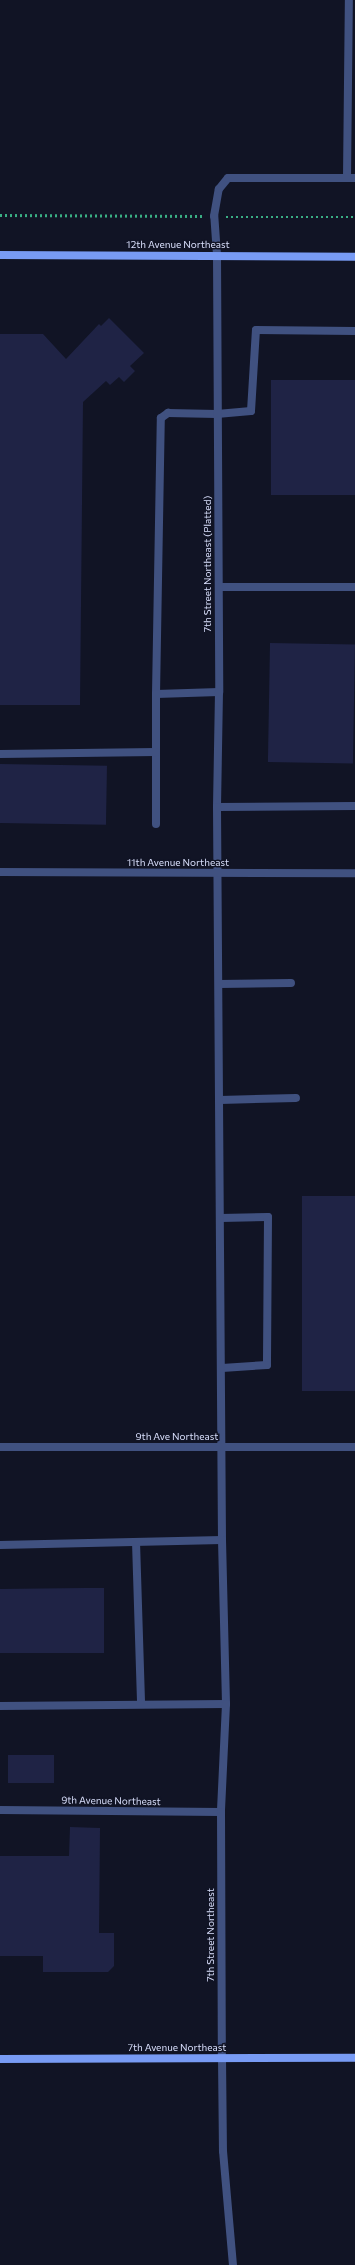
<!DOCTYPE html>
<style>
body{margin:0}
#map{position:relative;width:355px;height:2265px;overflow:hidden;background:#111425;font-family:Commissioner,sans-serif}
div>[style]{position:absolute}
.building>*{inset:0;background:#1f2345;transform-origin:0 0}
.path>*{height:2.5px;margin-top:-1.25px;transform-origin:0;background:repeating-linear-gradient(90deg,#3aae84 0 2px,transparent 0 5px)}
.lane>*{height:8px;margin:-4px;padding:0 4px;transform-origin:4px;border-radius:4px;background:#405180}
.street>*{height:8px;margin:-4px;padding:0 4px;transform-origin:4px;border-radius:4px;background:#405180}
.secondary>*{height:8px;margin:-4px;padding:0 4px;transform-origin:4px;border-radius:4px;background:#789bf4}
span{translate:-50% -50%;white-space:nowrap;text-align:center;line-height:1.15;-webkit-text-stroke:3px #111425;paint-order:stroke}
.street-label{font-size:10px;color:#d9dffc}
</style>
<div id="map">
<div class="building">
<i style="clip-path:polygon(109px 318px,144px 353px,130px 366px,135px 371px,124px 382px,119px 377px,110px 385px,106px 381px,83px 402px,80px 705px,0 705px,0 334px,43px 334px,66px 359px,99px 324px,101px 326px)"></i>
<i style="left:271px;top:380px;width:84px;height:115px"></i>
<i style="left:270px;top:643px;width:85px;height:119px;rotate:1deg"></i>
<i style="left:0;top:764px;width:107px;height:59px;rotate:1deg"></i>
<i style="left:302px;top:1196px;width:53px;height:195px"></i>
<i style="clip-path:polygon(84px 1588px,104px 1588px,104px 1653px,0 1653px,0 1589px)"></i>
<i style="left:8px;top:1755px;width:46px;height:28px"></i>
<i style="clip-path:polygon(70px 1827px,100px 1828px,99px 1933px,114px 1933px,114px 1966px,108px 1972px,43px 1972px,43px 1956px,0 1956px,0 1856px,69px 1856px)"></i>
</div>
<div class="path">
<i style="left:0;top:215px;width:203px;rotate:0.3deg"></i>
<i style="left:226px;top:217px;width:129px"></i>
</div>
<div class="lane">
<i style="left:347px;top:178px;width:178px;rotate:-89.4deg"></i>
<i style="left:217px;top:255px;width:39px;rotate:-94deg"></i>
<i style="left:214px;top:216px;width:27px;rotate:-80deg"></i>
<i style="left:219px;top:189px;width:14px;rotate:-51deg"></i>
<i style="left:228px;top:178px;width:127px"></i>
<i style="left:219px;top:587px;width:136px"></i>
<i style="left:219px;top:692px;width:63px;rotate:178.2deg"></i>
<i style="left:156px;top:694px;width:276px;rotate:-89deg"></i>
<i style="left:161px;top:418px;width:9px;rotate:-36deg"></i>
<i style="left:168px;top:413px;width:49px;rotate:1.2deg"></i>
<i style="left:217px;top:414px;width:34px;rotate:-5deg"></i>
<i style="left:251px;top:411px;width:81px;rotate:-86.5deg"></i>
<i style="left:256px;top:330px;width:99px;rotate:0.6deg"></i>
<i style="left:156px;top:694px;width:130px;rotate:90deg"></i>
<i style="left:0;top:754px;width:156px;rotate:-0.7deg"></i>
<i style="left:217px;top:807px;width:138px;rotate:-0.4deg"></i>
<i style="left:219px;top:984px;width:72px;rotate:-0.8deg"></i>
<i style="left:220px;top:1100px;width:76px;rotate:-1.5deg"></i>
<i style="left:221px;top:1218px;width:47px;rotate:-1.2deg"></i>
<i style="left:268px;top:1217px;width:148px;rotate:90.4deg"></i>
<i style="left:267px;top:1365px;width:45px;rotate:176.2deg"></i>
<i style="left:136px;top:1542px;width:162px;rotate:88.2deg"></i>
<i style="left:0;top:1545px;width:222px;rotate:-1.3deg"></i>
<i style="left:0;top:1706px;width:226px;rotate:-0.5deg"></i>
<i style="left:0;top:1810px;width:221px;rotate:0.5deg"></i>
<i style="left:222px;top:2058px;width:93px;rotate:89.4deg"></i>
<i style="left:223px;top:2151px;width:114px;rotate:85deg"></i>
</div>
<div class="street">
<i style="left:217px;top:255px;width:437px;rotate:89.7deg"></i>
<i style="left:219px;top:692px;width:115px;rotate:91deg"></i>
<i style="left:217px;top:807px;width:733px;rotate:89.61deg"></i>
<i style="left:222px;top:1540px;width:164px;rotate:88.6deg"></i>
<i style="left:226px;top:1704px;width:108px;rotate:92.7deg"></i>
<i style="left:221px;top:1812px;width:246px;rotate:89.8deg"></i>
<i style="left:0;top:872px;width:355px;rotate:0.2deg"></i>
<i style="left:0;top:1447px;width:355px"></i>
</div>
<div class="secondary">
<i style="left:0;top:255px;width:355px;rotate:0.3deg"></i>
<i style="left:0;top:2059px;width:355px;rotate:-0.2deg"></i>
</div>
<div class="street-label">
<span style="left:178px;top:245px">12th Avenue Northeast</span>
<span style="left:208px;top:564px;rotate:-90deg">7th Street Northeast (Platted)</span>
<span style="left:178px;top:863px">11th Avenue Northeast</span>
<span style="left:177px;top:1437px">9th Ave Northeast</span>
<span style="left:111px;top:1801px;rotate:1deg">9th Avenue Northeast</span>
<span style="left:211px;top:1935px;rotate:-90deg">7th Street Northeast</span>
<span style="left:177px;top:2048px">7th Avenue Northeast</span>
</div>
</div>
